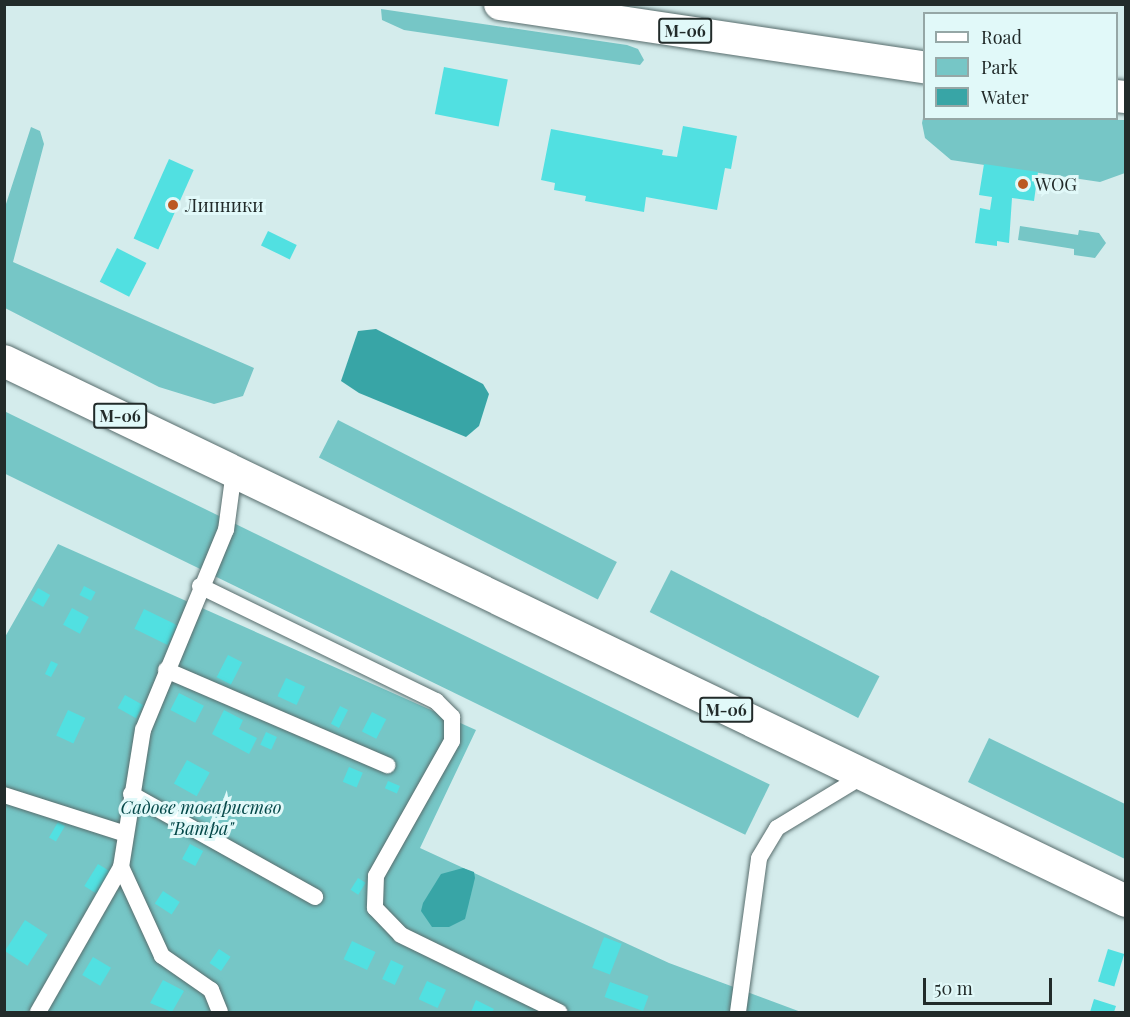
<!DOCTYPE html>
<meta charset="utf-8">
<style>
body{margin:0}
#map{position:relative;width:1130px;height:1017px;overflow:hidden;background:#d4ecec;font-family:"Playfair Display",serif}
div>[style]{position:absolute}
.green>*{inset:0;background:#76c6c6;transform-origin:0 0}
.water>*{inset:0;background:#38a5a6}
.building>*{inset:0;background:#51e0e1;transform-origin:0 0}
.roads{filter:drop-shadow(0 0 2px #586d6d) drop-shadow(0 0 2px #586d6d)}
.street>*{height:16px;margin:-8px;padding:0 8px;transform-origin:8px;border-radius:8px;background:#fff}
.highway>*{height:32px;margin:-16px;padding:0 16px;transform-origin:16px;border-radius:16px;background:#fff}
.dots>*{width:16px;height:16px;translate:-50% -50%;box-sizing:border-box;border:3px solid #e1f9f9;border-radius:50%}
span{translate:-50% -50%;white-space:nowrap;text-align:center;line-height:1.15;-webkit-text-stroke:6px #e1f9f9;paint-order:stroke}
.shield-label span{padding:2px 4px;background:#e1f9f9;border:2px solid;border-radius:4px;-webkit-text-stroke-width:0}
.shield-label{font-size:16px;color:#222b2a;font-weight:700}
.poi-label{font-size:18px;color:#222b2a}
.left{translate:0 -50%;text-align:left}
.park-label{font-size:18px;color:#054849;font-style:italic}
.frame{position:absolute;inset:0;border:6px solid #222b2a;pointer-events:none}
.legend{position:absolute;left:923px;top:12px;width:195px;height:108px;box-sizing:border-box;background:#e1f9f9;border:2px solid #95a7a6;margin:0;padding:8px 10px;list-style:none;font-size:18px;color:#222b2a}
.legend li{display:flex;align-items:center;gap:12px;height:30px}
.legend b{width:30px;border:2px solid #95a7a6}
.scale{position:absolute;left:923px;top:978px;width:129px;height:27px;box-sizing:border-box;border:3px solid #222b2a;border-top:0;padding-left:8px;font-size:18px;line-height:21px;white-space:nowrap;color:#222b2a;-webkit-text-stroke:4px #e1f9f9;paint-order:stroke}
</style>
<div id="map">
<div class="green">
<i style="clip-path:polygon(381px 9px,627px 45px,638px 49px,644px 60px,640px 65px,404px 30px,382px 20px)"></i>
<i style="clip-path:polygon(924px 113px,924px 118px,1125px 120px,1125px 173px,1100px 182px,951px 160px,925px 138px,922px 123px)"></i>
<i style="clip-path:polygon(31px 127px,40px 131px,44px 144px,13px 262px,254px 368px,243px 396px,214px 404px,159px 387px,5px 308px,5px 207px)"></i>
<i style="clip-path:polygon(1020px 226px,1078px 235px,1079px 230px,1099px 233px,1106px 243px,1095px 258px,1074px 255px,1074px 249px,1018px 240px)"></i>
<i style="left:4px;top:411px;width:852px;height:56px;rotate:26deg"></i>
<i style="left:338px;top:420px;width:313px;height:42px;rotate:27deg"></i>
<i style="clip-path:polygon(58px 544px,476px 730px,420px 848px,669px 963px,801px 1012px,5px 1012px,5px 637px)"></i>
<i style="left:671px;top:570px;width:234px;height:47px;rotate:27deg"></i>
<i style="clip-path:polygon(989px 738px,1125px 804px,1125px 859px,968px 782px)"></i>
</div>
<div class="water">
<i style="clip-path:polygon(376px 329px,483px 384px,489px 394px,479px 426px,466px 437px,359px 393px,341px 381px,358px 331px)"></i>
<i style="clip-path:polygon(463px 868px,474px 872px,475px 878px,465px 919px,449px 927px,432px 927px,421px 911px,423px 903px,441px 874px)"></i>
</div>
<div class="building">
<i style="left:444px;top:67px;width:65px;height:48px;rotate:11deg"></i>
<i style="clip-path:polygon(683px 126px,737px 136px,731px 169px,725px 168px,717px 210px,646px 197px,644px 212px,585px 201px,586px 196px,554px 190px,555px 183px,541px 180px,551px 129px,663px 150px,662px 155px,677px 157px)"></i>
<i style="left:169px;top:159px;width:27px;height:87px;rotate:24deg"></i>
<i style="clip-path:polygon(984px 164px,1038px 172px,1034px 201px,1012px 198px,1009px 243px,997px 241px,997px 246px,975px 243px,980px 208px,990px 210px,992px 197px,979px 195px)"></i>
<i style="left:268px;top:231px;width:32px;height:16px;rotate:26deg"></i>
<i style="left:117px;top:248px;width:33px;height:38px;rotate:27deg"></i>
<i style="left:84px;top:586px;width:13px;height:10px;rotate:27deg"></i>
<i style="left:38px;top:588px;width:14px;height:14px;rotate:30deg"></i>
<i style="left:72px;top:608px;width:19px;height:19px;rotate:28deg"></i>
<i style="left:144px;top:609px;width:37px;height:22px;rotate:26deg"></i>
<i style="left:228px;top:655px;width:16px;height:25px;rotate:27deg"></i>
<i style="clip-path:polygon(51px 661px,58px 664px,51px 677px,45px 674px)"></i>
<i style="left:286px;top:678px;width:21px;height:20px;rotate:25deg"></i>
<i style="left:179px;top:693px;width:28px;height:19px;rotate:27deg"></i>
<i style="left:125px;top:695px;width:21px;height:15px;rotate:29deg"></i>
<i style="left:340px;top:706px;width:9px;height:20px;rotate:27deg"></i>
<i style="left:68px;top:710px;width:19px;height:28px;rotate:25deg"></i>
<i style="clip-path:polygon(224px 710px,243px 720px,239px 729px,257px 738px,249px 754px,212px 734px)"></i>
<i style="left:372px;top:712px;width:16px;height:22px;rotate:27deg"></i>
<i style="left:266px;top:732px;width:12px;height:14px;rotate:24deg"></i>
<i style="left:187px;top:760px;width:26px;height:27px;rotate:29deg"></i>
<i style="left:349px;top:767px;width:15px;height:16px;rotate:23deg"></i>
<i style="left:388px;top:781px;width:13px;height:8px;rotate:23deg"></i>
<i style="left:58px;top:822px;width:8px;height:18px;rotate:30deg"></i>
<i style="left:190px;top:844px;width:15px;height:17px;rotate:28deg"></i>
<i style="left:98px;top:864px;width:19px;height:26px;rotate:32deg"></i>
<i style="left:358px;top:878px;width:9px;height:14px;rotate:32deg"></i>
<i style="left:163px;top:891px;width:20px;height:15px;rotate:33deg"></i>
<i style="left:25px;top:920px;width:27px;height:37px;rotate:33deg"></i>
<i style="left:604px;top:937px;width:19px;height:33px;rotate:21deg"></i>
<i style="left:352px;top:941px;width:26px;height:20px;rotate:25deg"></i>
<i style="left:219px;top:949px;width:14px;height:17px;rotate:34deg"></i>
<i style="left:1108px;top:949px;width:17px;height:34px;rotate:17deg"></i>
<i style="left:93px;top:957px;width:21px;height:21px;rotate:31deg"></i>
<i style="left:391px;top:960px;width:14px;height:21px;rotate:25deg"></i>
<i style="clip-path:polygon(163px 980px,184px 991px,172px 1012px,150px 1003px)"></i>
<i style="left:427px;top:981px;width:21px;height:20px;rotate:25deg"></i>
<i style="left:610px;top:982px;width:41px;height:16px;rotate:20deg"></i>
<i style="clip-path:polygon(1094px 999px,1116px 1006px,1114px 1012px,1090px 1012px)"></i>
<i style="clip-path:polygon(476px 1000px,494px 1009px,492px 1012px,471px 1012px)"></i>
</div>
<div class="roads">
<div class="street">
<i style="left:200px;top:586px;width:263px;rotate:26deg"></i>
<i style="left:436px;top:701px;width:23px;rotate:45deg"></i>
<i style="left:452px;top:717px;width:24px;rotate:90deg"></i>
<i style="left:452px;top:741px;width:155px;rotate:119.4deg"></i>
<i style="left:376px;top:876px;width:32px;rotate:92deg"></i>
<i style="left:375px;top:908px;width:37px;rotate:46deg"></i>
<i style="left:401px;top:935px;width:176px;rotate:26deg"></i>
<i style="left:166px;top:670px;width:241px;rotate:23.3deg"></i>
<i style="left:131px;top:794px;width:211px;rotate:29.2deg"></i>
<i style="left:4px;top:795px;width:125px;rotate:17.7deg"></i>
<i style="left:38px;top:1012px;width:167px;rotate:-60.2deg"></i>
<i style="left:220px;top:1012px;width:24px;rotate:-112deg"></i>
<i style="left:211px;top:990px;width:60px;rotate:-145.2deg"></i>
<i style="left:162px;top:956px;width:98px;rotate:-114.7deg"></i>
<i style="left:121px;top:867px;width:139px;rotate:-80.9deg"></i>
<i style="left:143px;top:730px;width:217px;rotate:-67.5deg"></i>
<i style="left:226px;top:530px;width:60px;rotate:-82.3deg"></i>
<i style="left:738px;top:1012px;width:155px;rotate:-82.2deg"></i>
<i style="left:759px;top:858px;width:35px;rotate:-59deg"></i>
<i style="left:777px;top:828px;width:100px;rotate:-31.2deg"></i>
</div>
<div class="highway">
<i style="left:500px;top:4px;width:429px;rotate:8.5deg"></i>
<i style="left:1116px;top:96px;width:10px;rotate:6deg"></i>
<i style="left:4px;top:361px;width:1245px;rotate:25.7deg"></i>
</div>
</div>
<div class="dots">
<i style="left:1023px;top:184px;background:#bb5821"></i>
<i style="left:173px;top:205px;background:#bb5821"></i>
</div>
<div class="shield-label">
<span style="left:685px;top:31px">М-06</span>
<span style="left:120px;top:416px">М-06</span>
<span style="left:726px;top:710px">М-06</span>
</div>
<div class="poi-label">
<span class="left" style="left:1035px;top:184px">WOG</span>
<span class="left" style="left:185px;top:205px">Липники</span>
</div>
<div class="park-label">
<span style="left:201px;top:818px">Садове товариство<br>"Ватра"</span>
</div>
<div class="frame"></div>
<ul class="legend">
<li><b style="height:8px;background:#fff"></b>Road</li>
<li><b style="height:16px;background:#76c6c6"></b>Park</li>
<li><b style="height:16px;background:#38a5a6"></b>Water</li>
</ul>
<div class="scale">50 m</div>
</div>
